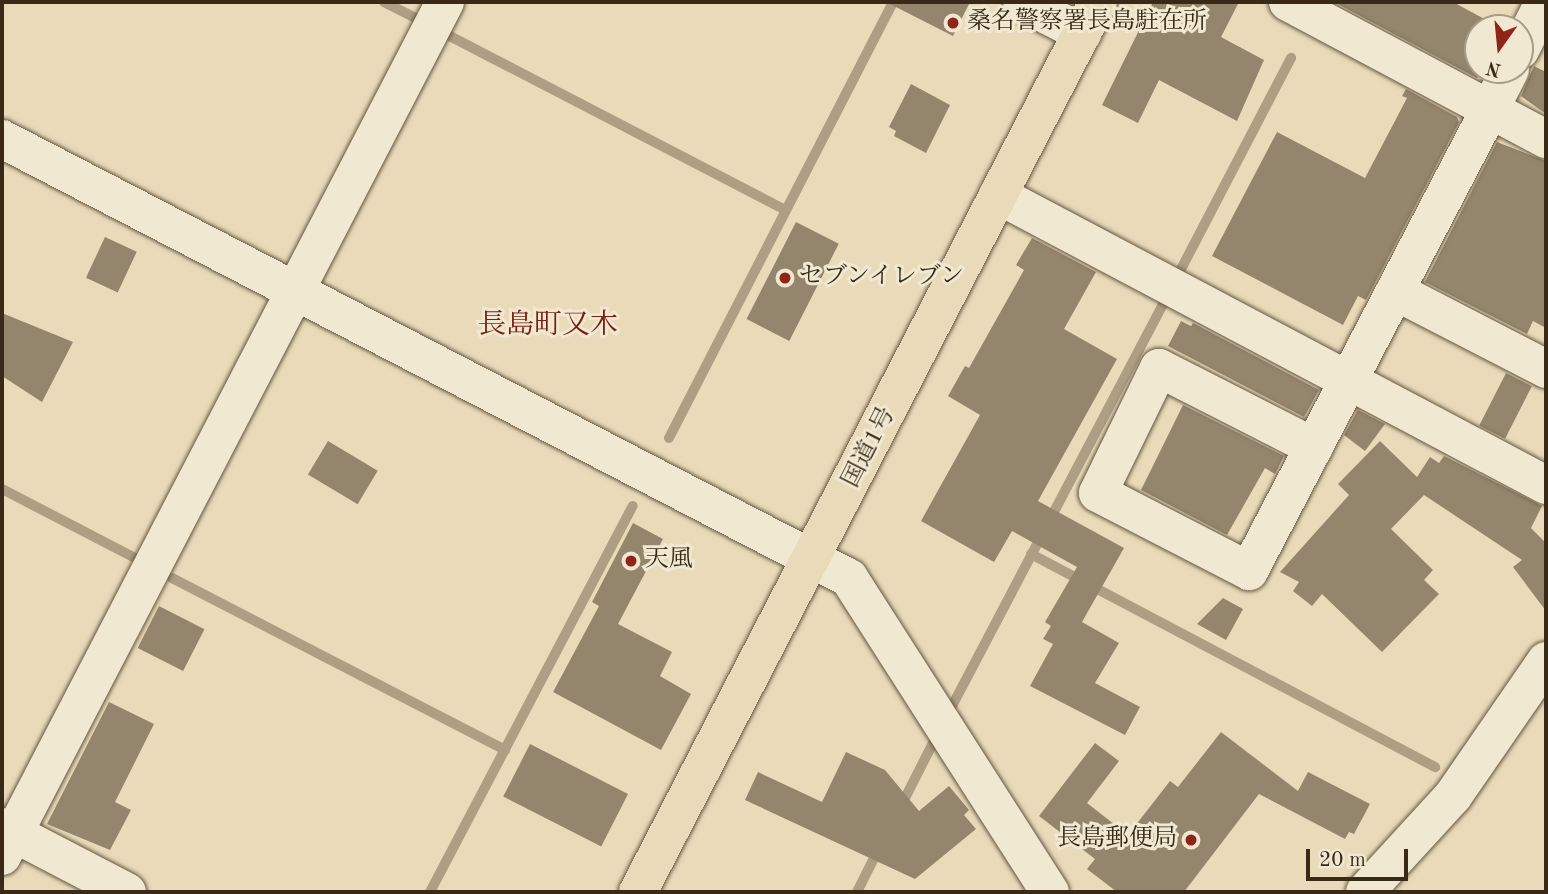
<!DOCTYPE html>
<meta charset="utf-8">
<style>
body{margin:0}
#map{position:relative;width:1548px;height:894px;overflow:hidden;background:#e9dbba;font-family:"Old Standard TT","Noto Serif JP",serif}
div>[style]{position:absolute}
.stream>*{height:10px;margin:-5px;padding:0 5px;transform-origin:5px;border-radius:5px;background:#ad9f83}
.building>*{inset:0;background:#94866c;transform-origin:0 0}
.roads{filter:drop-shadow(0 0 2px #645640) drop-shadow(0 0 2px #645640)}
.minor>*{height:38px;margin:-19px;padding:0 19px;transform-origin:19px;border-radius:19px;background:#f1e8d2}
.highway>*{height:38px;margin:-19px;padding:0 19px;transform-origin:19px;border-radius:19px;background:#e9dbba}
.dots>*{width:19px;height:19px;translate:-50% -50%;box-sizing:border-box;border:4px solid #f1e8d2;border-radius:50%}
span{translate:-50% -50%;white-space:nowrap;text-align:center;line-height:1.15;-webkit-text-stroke:6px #f1e8d2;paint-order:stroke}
.poi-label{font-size:24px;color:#382a17}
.left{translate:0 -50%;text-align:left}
.right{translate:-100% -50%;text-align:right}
.street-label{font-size:24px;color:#382a17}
.quarter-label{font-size:28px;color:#7a1f14}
.frame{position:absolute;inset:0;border:4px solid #382a17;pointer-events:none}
.north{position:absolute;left:1464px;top:14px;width:70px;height:70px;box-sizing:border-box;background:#f1e8d2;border:2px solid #a79c87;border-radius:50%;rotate:195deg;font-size:19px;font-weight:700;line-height:28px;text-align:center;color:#382a17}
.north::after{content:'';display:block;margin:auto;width:24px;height:32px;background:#8f2418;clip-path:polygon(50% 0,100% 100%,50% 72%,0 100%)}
.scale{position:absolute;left:1306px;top:849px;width:102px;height:32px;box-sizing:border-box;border:4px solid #382a17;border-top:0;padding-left:9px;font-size:21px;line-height:24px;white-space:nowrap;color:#382a17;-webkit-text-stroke:5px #f1e8d2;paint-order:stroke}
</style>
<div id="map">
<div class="stream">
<i style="left:384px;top:2px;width:37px;rotate:27deg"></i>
<i style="left:442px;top:32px;width:387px;rotate:27.4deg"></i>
<i style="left:1178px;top:275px;width:245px;rotate:-62.5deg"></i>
<i style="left:669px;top:438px;width:490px;rotate:-62.8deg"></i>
<i style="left:2px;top:489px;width:148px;rotate:27.4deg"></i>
<i style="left:1031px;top:554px;width:457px;rotate:27.8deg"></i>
<i style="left:172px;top:578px;width:375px;rotate:27.3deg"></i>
<i style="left:951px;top:708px;width:467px;rotate:-62.3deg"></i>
<i style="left:901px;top:806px;width:71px;rotate:-63.1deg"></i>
<i style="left:430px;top:892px;width:436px;rotate:-62.3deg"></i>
<i style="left:857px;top:892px;width:49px;rotate:-63.4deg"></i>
</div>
<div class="building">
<i style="clip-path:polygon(886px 2px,970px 2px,953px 36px)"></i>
<i style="clip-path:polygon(1153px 2px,1239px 2px,1221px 37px,1264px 60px,1237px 121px,1159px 80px,1138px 123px,1102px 105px)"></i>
<i style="clip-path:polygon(1334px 2px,1453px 2px,1501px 28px,1478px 28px,1478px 70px,1485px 70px,1477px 78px)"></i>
<i style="clip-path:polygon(1534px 66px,1544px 71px,1546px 67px,1546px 114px,1521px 96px)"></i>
<i style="clip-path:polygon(911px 84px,950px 105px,926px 153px,894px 136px,896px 131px,889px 127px)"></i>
<i style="clip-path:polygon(1406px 89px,1457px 117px,1459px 122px,1366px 300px,1358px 296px,1343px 325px,1212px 256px,1277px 132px,1365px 178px,1407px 98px,1402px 96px)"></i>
<i style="clip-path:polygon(1497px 142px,1546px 161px,1546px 328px,1533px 321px,1527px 334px,1425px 282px)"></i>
<i style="left:796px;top:222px;width:48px;height:109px;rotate:27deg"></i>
<i style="left:105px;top:237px;width:35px;height:45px;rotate:25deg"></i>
<i style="clip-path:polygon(1032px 238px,1096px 272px,1064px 329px,1117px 359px,1038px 501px,1124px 548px,1082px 622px,1119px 643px,1095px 683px,1140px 707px,1125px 735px,1030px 686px,1053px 644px,1043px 639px,1051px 626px,1045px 622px,1077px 567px,1012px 531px,994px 562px,921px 521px,980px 415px,948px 396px,965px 366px,969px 368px,1024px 270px,1016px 265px)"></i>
<i style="clip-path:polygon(2px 313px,73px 342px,42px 402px,2px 376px)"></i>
<i style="clip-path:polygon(1181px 321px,1191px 326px,1193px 323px,1319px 390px,1304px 417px,1168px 346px)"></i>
<i style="left:1506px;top:373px;width:29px;height:59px;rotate:27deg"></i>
<i style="clip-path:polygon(1183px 405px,1284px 456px,1275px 474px,1265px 468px,1227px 535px,1141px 490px)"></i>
<i style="clip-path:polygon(1358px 410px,1385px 424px,1365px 451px,1344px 435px)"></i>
<i style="left:328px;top:441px;width:58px;height:39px;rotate:31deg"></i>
<i style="clip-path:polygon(1380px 441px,1417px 477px,1430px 457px,1439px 463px,1444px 456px,1542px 506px,1531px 528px,1546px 543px,1546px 611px,1513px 567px,1522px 560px,1424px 495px,1391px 529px,1433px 570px,1424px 580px,1439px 594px,1382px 652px,1322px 594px,1312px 606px,1293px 591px,1299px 582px,1280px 572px,1349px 495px,1338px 484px)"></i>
<i style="clip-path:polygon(633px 523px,663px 539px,618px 624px,672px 652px,660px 676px,691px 694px,661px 750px,553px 692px,599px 606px,592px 602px)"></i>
<i style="clip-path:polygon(1223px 598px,1243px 609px,1226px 640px,1197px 624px)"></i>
<i style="left:159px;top:606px;width:51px;height:47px;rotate:27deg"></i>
<i style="clip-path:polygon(109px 702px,154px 724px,115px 802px,131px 810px,110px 850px,47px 824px)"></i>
<i style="clip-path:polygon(1221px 732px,1298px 791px,1308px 772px,1370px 804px,1354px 834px,1349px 832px,1345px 839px,1259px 794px,1184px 892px,1117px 892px,1087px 869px,1095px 859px,1039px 816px,1095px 743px,1119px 761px,1087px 803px,1128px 835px,1170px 781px,1178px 787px)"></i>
<i style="left:530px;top:744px;width:110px;height:59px;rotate:27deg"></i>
<i style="clip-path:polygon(846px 752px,885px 770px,919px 811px,949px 786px,969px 810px,964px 815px,976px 829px,915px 879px,745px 800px,758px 772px,822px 802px)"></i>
</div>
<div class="roads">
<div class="minor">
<i style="left:1022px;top:2px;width:68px;rotate:27.3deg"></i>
<i style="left:1288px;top:2px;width:292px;rotate:28deg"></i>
<i style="left:1520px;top:50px;width:54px;rotate:-63.4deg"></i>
<i style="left:2px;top:139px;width:954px;rotate:27.4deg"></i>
<i style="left:849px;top:578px;width:373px;rotate:57.4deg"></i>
<i style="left:998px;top:195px;width:620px;rotate:27.89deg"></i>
<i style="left:1395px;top:291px;width:170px;rotate:27.3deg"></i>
<i style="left:1314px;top:447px;width:174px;rotate:-153deg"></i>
<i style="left:1159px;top:368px;width:139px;rotate:116deg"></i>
<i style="left:1098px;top:493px;width:170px;rotate:27.3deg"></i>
<i style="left:1249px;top:571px;width:521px;rotate:-62.45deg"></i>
<i style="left:1490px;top:109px;width:44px;rotate:-62.9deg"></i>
<i style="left:2px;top:827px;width:141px;rotate:27.5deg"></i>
<i style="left:2px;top:856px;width:962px;rotate:-62.58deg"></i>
<i style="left:1365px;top:892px;width:130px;rotate:-47.5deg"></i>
<i style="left:1453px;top:796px;width:164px;rotate:-55.4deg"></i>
</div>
<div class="highway">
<i style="left:638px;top:892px;width:1002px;rotate:-62.67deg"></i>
</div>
</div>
<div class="dots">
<i style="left:953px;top:23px;background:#8f2418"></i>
<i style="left:785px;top:278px;background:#8f2418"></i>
<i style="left:631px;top:561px;background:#8f2418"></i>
<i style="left:1191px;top:840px;background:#8f2418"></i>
</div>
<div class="poi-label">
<span class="left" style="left:967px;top:23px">桑名警察署長島駐在所</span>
<span class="left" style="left:799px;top:278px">セブンイレブン</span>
<span class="left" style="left:645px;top:561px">天風</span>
<span class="right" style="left:1177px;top:840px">長島郵便局</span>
</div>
<div class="street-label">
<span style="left:870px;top:448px;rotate:-63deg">国道1号</span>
</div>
<div class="quarter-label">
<span style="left:548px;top:326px">長島町又木</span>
</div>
<div class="frame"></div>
<div class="north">N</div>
<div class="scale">20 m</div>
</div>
